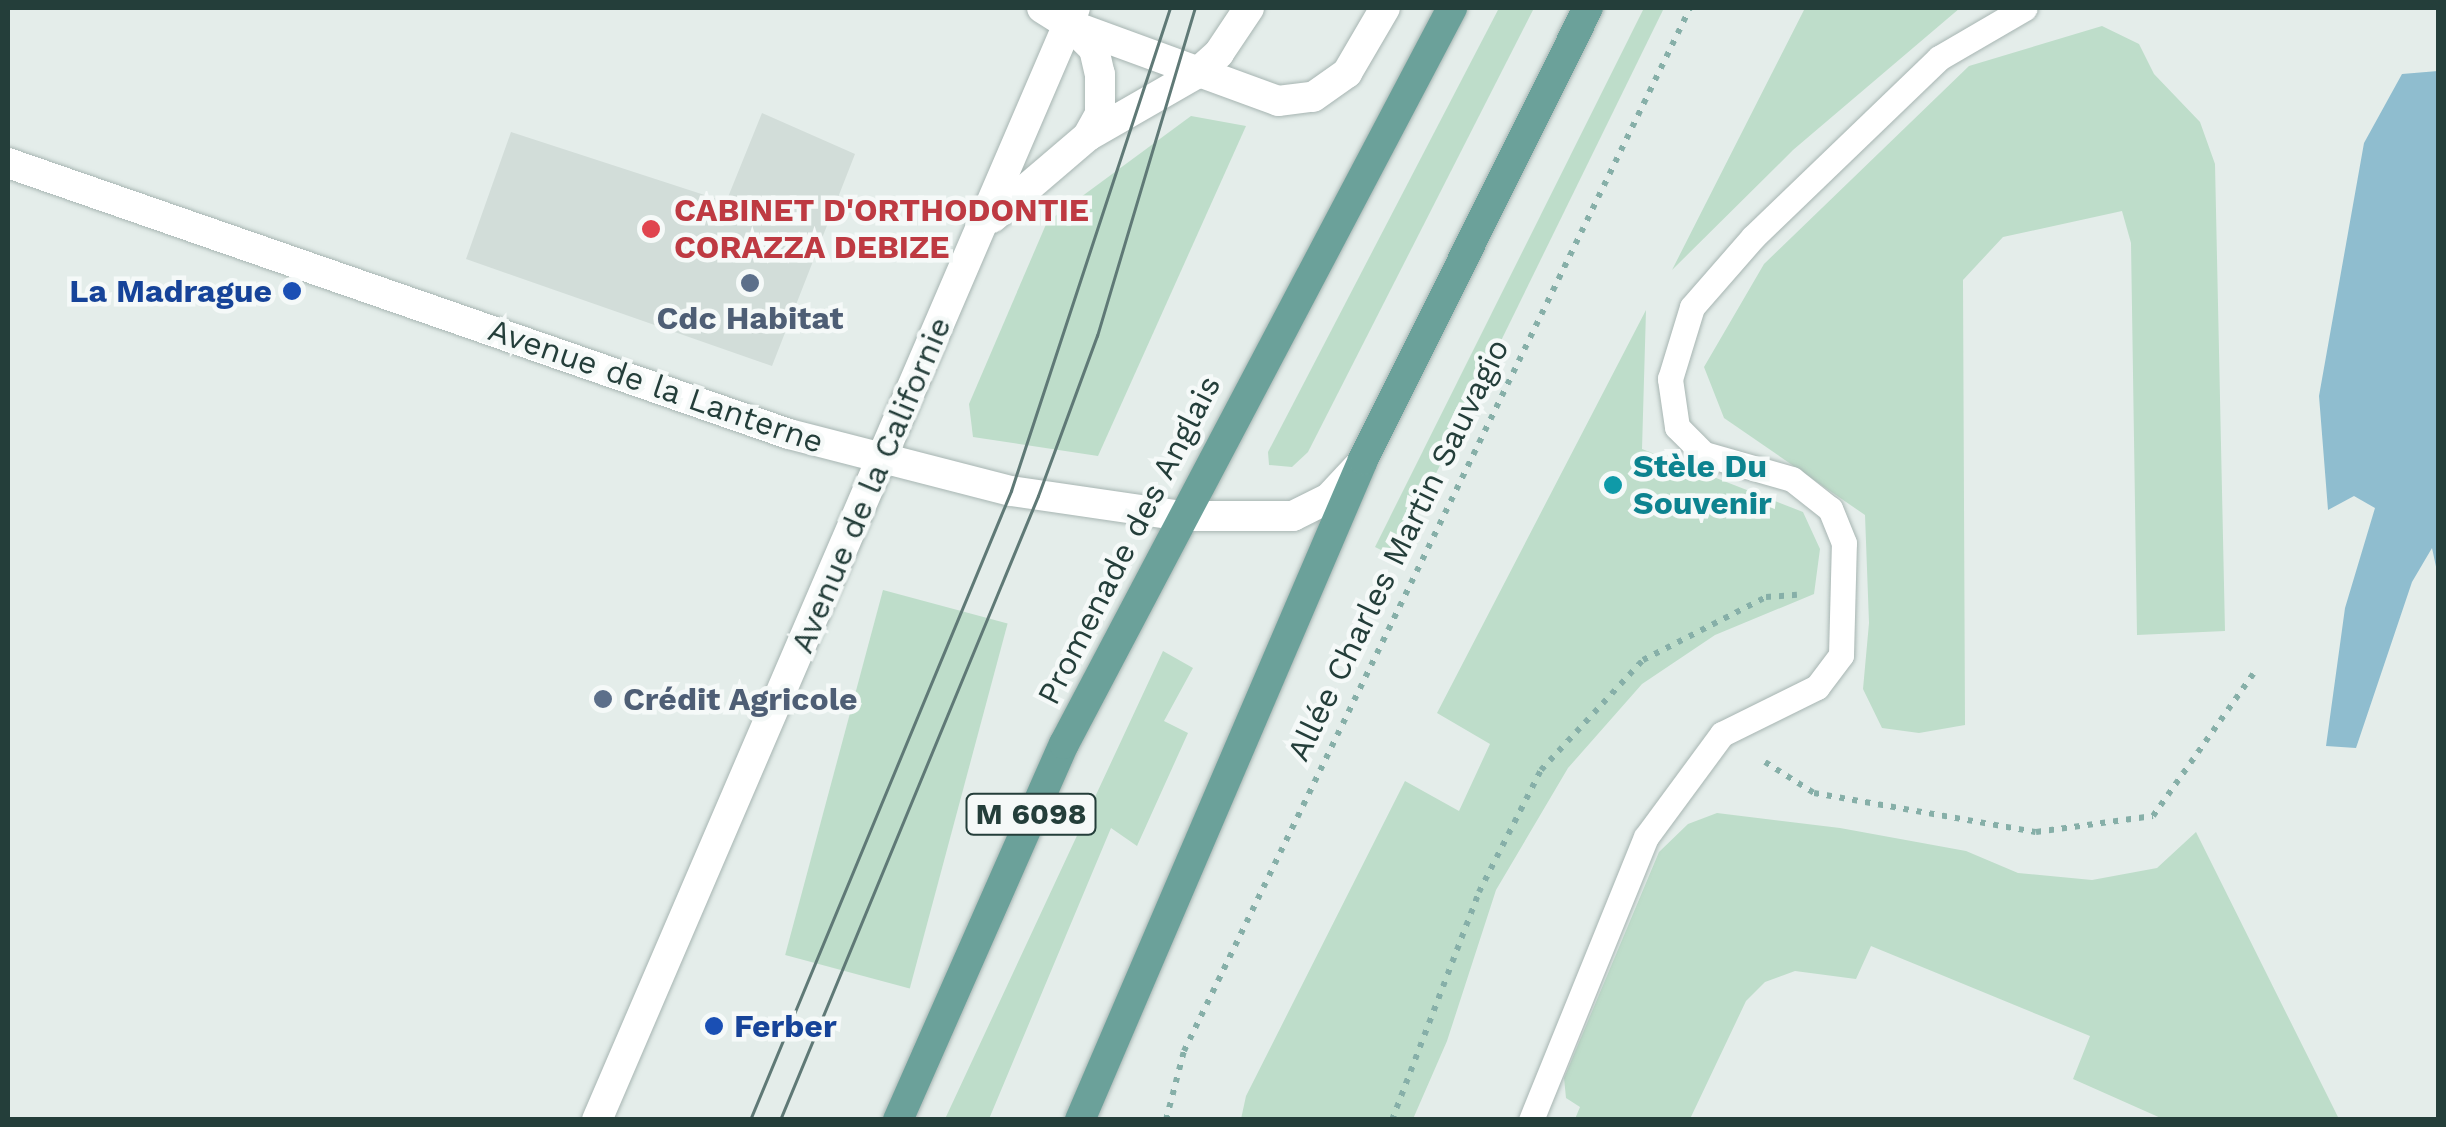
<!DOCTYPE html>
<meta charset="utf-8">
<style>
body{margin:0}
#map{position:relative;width:2446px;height:1127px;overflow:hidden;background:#e4edea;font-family:"Work Sans",sans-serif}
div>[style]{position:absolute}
.built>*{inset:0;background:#d2ddd9}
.green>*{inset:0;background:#beddca;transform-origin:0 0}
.water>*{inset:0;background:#8fbdcf}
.path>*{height:6px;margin-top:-3px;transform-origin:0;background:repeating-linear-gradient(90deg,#86afa8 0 5px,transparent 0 13px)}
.roads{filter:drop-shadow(0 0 2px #a7b5b2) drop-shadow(0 0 2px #a7b5b2)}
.service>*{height:25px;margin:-12.5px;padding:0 12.5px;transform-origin:12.5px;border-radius:12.5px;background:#fff}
.minor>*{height:30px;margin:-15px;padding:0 15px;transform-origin:15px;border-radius:15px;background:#fff}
.tertiary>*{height:30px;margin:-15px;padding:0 15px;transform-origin:15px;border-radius:15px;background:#fff}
.secondary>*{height:30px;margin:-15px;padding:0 15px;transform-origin:15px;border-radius:15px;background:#fff}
.primary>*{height:30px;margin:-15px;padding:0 15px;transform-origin:15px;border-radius:15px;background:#6ba19a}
.tram>*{height:2.5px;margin:-1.25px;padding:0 1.25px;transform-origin:1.25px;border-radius:1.25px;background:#5f7976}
.dots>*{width:28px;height:28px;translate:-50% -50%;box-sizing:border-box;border:5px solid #f5f9f8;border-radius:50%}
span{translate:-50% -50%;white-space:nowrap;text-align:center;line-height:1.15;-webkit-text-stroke:9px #f5f9f8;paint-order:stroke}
.shield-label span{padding:2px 8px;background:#f5f9f8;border:2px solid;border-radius:8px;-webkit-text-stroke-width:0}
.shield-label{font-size:30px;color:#243e3a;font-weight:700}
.health-label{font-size:32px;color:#be3a42;font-weight:700}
.left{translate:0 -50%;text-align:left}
.transit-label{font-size:32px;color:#164399;font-weight:700}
.right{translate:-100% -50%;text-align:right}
.service-label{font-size:32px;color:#4e5e75;font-weight:700}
.street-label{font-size:32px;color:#243e3a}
.culture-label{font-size:32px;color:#0d838f;font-weight:700}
.frame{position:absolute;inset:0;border:10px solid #243e3a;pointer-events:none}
</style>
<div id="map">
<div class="built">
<i style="clip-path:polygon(762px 113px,855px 154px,772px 366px,466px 259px,511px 132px,726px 202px)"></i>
</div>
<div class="green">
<i style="clip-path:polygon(1499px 8px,1534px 8px,1308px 452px,1292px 467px,1269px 465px,1268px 452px)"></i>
<i style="clip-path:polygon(1644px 8px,1664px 8px,1395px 557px,1375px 547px)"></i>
<i style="clip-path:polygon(1805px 8px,1960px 8px,1793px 150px,1672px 270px)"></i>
<i style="clip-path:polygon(2102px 26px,2139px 44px,2154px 74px,2200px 122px,2215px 164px,2225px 631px,2137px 635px,2131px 243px,2122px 211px,2003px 237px,1963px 280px,1965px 725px,1919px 733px,1882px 728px,1863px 689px,1869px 623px,1865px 515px,1724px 418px,1704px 367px,1764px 264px,1969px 66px)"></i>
<i style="clip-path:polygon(1191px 116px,1246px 126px,1098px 456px,973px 437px,969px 404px,1047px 222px)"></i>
<i style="clip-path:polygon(1646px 310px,1642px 449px,1803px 512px,1820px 549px,1814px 594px,1715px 635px,1642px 684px,1568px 768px,1496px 890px,1447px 1041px,1413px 1119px,1241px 1119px,1246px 1096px,1405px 781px,1459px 811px,1490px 744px,1437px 713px)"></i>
<i style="left:883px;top:590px;width:129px;height:378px;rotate:15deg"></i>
<i style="clip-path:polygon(1163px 651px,1193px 668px,1164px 721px,1188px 733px,1137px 846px,1111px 828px,989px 1119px,945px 1119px)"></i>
<i style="clip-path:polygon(1717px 813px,1840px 828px,1966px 851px,2018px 873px,2092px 880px,2157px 868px,2196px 832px,2339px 1119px,2163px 1119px,2073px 1079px,2090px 1036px,1871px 946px,1856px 979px,1795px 971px,1765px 982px,1746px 1001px,1690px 1119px,1575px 1119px,1580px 1107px,1566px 1098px,1564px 1078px,1659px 852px,1688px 824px)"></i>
</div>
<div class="water">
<i style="clip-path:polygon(2438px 71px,2438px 576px,2432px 548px,2412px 582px,2356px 748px,2326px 746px,2345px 608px,2375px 508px,2354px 496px,2328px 510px,2319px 396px,2364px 143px,2402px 74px)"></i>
</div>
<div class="path">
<i style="left:1765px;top:762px;width:58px;rotate:32.3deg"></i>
<i style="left:1814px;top:793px;width:225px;rotate:10deg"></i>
<i style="left:2036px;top:832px;width:118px;rotate:-7.8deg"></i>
<i style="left:2153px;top:816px;width:174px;rotate:-54.8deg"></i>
<i style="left:1166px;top:1120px;width:71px;rotate:-75.4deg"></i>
<i style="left:1184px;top:1051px;width:1159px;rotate:-64.12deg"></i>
<i style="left:1392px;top:1120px;width:244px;rotate:-69.1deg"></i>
<i style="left:1479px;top:892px;width:137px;rotate:-63.1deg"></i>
<i style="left:1541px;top:770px;width:150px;rotate:-47.2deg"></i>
<i style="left:1643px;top:660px;width:138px;rotate:-27.1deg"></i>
<i style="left:1766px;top:597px;width:31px;rotate:-4deg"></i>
</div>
<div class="roads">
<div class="service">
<i style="left:1531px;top:1120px;width:305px;rotate:-67.9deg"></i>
<i style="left:1646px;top:837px;width:128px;rotate:-53.6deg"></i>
<i style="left:1722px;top:734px;width:106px;rotate:-26.3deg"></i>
<i style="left:1817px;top:687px;width:40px;rotate:-53deg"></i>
<i style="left:1841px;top:655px;width:112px;rotate:-88.5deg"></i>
<i style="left:1844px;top:543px;width:37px;rotate:-112deg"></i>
<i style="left:1830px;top:509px;width:48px;rotate:-141.7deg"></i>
<i style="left:1792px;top:479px;width:91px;rotate:-164.1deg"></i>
<i style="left:1704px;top:454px;width:38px;rotate:-135deg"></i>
<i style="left:1677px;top:427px;width:49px;rotate:-98.3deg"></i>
<i style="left:1670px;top:379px;width:75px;rotate:-73deg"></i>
<i style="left:1692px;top:307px;width:93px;rotate:-48.9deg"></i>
<i style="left:1753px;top:237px;width:258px;rotate:-43.9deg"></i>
<i style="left:1939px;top:58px;width:99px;rotate:-30.2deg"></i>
</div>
<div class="minor">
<i style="left:1042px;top:8px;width:31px;rotate:32deg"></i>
</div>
<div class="tertiary">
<i style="left:8px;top:163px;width:827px;rotate:19.14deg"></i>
<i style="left:789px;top:434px;width:229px;rotate:14.4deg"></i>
<i style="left:1011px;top:491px;width:173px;rotate:8.3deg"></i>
<i style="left:1182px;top:516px;width:111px"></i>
<i style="left:1293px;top:516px;width:40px;rotate:-26.6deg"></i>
<i style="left:1329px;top:498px;width:41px;rotate:-47deg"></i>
</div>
<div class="secondary">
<i style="left:1068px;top:24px;width:224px;rotate:20.1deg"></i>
<i style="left:1278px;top:101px;width:35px;rotate:-7deg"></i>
<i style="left:1313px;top:97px;width:42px;rotate:-35.2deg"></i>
<i style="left:1347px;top:73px;width:75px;rotate:-59.7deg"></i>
<i style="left:1074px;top:29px;width:28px;rotate:45deg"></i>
<i style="left:1094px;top:49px;width:26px;rotate:77deg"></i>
<i style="left:1100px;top:74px;width:40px;rotate:90deg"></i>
<i style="left:1100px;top:114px;width:25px;rotate:119deg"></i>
<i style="left:992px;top:218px;width:126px;rotate:-40.5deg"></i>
<i style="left:1088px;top:136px;width:125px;rotate:-29.9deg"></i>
<i style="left:1196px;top:74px;width:31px;rotate:-42deg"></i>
<i style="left:1219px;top:53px;width:54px;rotate:-56.3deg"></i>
<i style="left:597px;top:1120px;width:1210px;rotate:-66.74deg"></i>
</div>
<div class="primary">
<i style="left:898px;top:1120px;width:411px;rotate:-66.2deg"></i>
<i style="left:1064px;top:744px;width:832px;rotate:-62.2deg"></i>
<i style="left:1080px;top:1120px;width:718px;rotate:-66.79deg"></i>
<i style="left:1363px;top:460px;width:505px;rotate:-63.54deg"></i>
</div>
</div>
<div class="tram">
<i style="left:750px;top:1120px;width:681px;rotate:-67.46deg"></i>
<i style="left:1011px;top:491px;width:508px;rotate:-71.78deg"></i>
<i style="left:780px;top:1120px;width:675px;rotate:-67.54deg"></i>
<i style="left:1038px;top:496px;width:171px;rotate:-69.8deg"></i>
<i style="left:1097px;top:336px;width:342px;rotate:-73.4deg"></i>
</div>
<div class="dots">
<i style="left:651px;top:229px;background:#e0444e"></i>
<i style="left:750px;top:283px;background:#5c6f8a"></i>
<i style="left:292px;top:291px;background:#1a4fb4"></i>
<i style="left:1613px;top:485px;background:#0f9aa8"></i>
<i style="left:603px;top:699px;background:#5c6f8a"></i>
<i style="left:714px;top:1026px;background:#1a4fb4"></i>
</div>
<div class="shield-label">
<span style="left:1031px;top:814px">M 6098</span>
</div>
<div class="health-label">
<span class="left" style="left:674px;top:229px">CABINET D'ORTHODONTIE<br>CORAZZA DEBIZE</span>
</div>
<div class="transit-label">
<span class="right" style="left:272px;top:291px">La Madrague</span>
<span class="left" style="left:734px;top:1026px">Ferber</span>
</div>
<div class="service-label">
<span style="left:750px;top:318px">Cdc Habitat</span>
<span class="left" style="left:623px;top:699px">Crédit Agricole</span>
</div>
<div class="street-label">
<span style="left:656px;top:386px;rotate:19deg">Avenue de la Lanterne</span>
<span style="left:871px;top:485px;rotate:-67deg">Avenue de la Californie</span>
<span style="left:1129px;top:540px;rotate:-63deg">Promenade des Anglais</span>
<span style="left:1398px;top:550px;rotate:-64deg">Allée Charles Martin Sauvagio</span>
</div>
<div class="culture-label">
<span class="left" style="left:1633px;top:485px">Stèle Du<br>Souvenir</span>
</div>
<div class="frame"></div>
</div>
